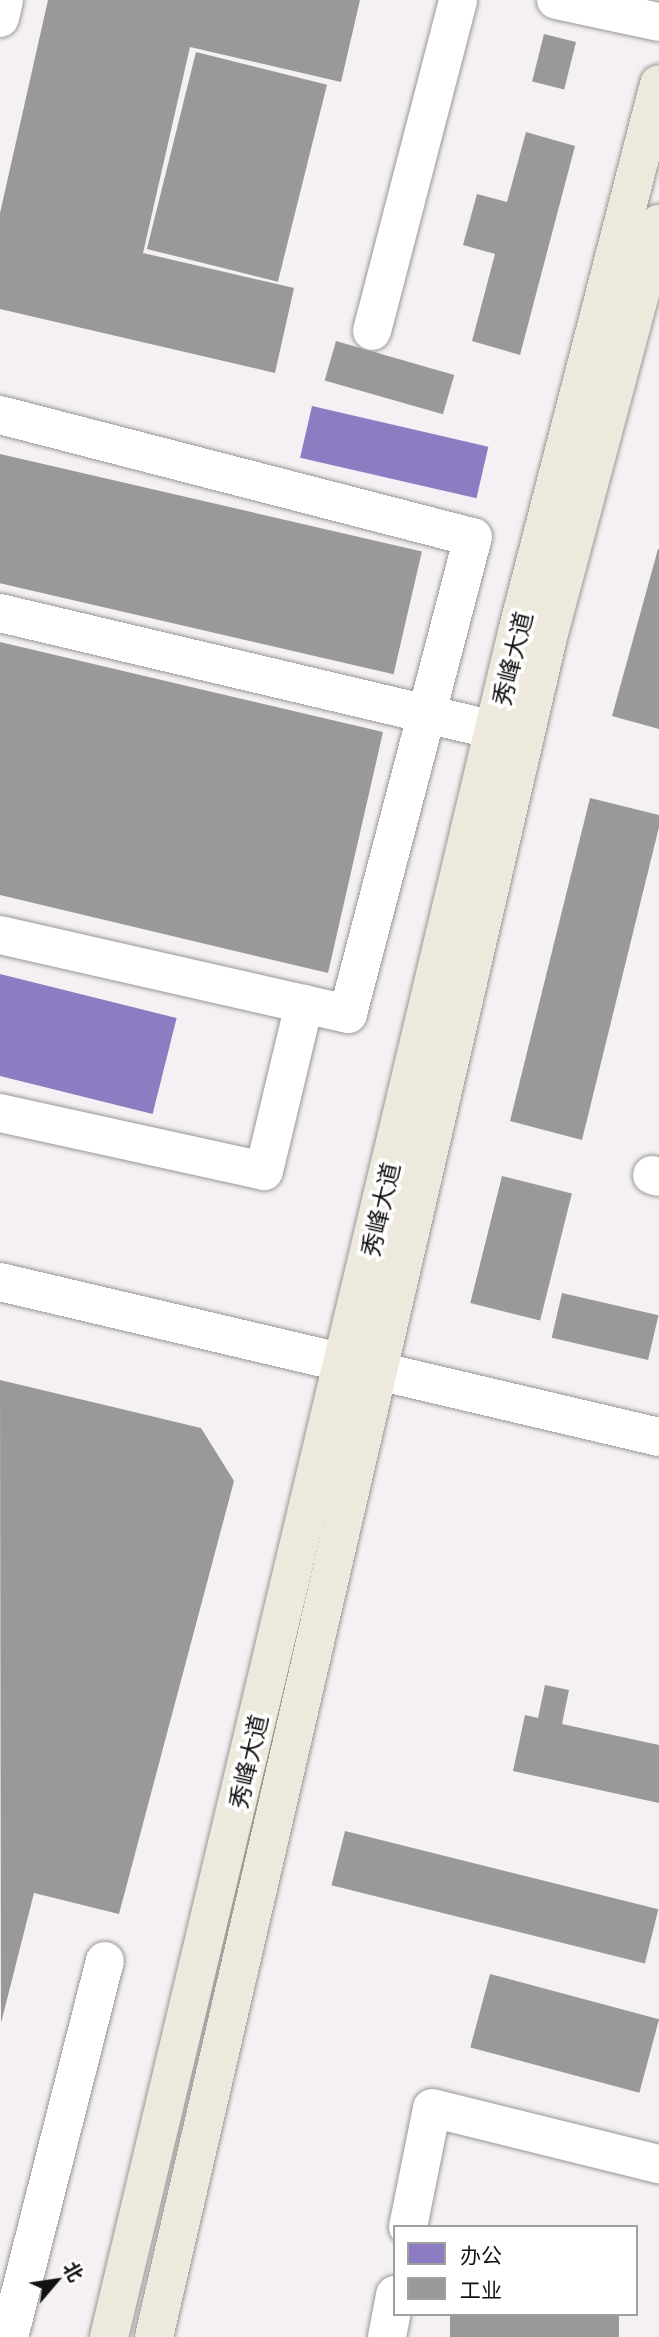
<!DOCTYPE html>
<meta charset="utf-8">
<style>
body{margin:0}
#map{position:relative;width:659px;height:2337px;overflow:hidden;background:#fdfcf7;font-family:Georgia,"Noto Sans SC",serif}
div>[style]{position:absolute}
.industrial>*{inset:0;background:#f5f0f3}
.offices>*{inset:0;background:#8e7cc3;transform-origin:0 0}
.industry>*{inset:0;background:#999;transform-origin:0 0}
.roads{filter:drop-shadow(0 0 2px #979795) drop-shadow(0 0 2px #979795)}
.minor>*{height:38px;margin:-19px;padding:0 19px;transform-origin:19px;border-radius:19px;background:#fffffe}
.major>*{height:38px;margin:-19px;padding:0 19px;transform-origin:19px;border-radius:19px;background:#ede9dc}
span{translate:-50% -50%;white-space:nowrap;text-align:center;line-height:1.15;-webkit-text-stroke:7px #fff;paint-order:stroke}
.street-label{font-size:24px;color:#111}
.legend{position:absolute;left:393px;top:2225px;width:245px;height:91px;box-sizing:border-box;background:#fff;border:2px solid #a0a0a0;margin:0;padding:9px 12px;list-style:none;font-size:21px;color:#111}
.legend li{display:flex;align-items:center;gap:14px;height:35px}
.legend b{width:35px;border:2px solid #a0a0a0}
.north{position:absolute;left:21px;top:2246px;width:70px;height:70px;-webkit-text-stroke:5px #fff;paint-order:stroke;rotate:61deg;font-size:19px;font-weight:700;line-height:28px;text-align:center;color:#111}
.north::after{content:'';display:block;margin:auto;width:24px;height:32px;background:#111;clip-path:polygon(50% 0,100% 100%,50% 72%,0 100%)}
</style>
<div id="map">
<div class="industrial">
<i style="clip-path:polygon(evenodd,0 0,659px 0,659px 2337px,0 2337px,0 0,395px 2227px,636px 2227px,636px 2314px,395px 2314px,395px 2227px)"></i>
</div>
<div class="offices">
<i style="left:312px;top:406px;width:181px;height:53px;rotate:13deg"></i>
<i style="left:0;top:974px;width:182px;height:99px;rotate:14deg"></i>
</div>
<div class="industry">
<i style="clip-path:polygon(48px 0,360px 0,341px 82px,190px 47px,143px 253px,294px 288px,275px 373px,0 309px,0 213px)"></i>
<i style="left:544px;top:34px;width:33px;height:49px;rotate:14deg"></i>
<i style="left:196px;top:52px;width:135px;height:203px;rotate:14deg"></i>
<i style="clip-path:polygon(526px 132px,575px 146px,520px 355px,472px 341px,495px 254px,463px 245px,477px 194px,507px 202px)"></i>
<i style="left:336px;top:341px;width:123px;height:41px;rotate:16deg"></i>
<i style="left:0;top:454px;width:433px;height:126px;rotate:13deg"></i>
<i style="clip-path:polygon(658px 549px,659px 549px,659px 729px,612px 716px)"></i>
<i style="clip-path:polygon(0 642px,383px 732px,328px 973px,0 895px)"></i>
<i style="clip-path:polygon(590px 798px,659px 815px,659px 827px,582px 1140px,510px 1121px)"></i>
<i style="left:502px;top:1176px;width:72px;height:131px;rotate:14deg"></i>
<i style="left:562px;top:1293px;width:99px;height:46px;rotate:13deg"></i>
<i style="clip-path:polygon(0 1380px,201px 1428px,234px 1481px,119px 1914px,34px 1893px,1px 2023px)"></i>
<i style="clip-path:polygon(545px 1685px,569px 1690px,562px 1724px,659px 1745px,659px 1803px,513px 1771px,525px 1715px,538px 1718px)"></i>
<i style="left:345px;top:1831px;width:323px;height:56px;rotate:14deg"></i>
<i style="left:490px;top:1974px;width:175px;height:76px;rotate:15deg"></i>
<i style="left:450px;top:2314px;width:169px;height:23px"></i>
</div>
<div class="roads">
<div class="minor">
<i style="left:556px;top:0;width:105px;rotate:12.1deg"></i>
<i style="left:0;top:18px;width:18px;rotate:-77deg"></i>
<i style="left:372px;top:331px;width:342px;rotate:-75.4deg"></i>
<i style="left:0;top:415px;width:488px;rotate:14.5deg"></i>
<i style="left:473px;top:537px;width:493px;rotate:104.7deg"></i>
<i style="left:348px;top:1014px;width:357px;rotate:-167.2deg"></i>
<i style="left:0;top:613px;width:508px;rotate:13.32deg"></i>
<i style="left:0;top:1113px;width:270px;rotate:12.4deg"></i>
<i style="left:264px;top:1171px;width:172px;rotate:-76.5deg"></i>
<i style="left:652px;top:1175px;width:7px;rotate:16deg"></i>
<i style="left:0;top:1282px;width:677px;rotate:13.24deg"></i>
<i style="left:408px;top:2227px;width:121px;rotate:-78.6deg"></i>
<i style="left:432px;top:2108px;width:234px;rotate:13.9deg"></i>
<i style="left:9px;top:2337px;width:388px;rotate:-75.7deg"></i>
<i style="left:387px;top:2337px;width:43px;rotate:-79.2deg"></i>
</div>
<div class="major">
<i style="left:109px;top:2337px;width:1753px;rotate:-76.54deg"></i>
<i style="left:517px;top:632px;width:566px;rotate:-75.47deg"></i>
<i style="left:154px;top:2337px;width:1741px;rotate:-76.95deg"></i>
<i style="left:547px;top:641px;width:432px;rotate:-75deg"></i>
</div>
</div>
<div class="street-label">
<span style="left:511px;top:658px;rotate:-76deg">秀峰大道</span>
<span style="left:379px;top:1209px;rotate:-77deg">秀峰大道</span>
<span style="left:247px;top:1761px;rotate:-77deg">秀峰大道</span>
</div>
<ul class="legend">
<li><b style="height:19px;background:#8e7cc3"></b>办公</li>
<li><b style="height:19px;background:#999"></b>工业</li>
</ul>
<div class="north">北</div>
</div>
